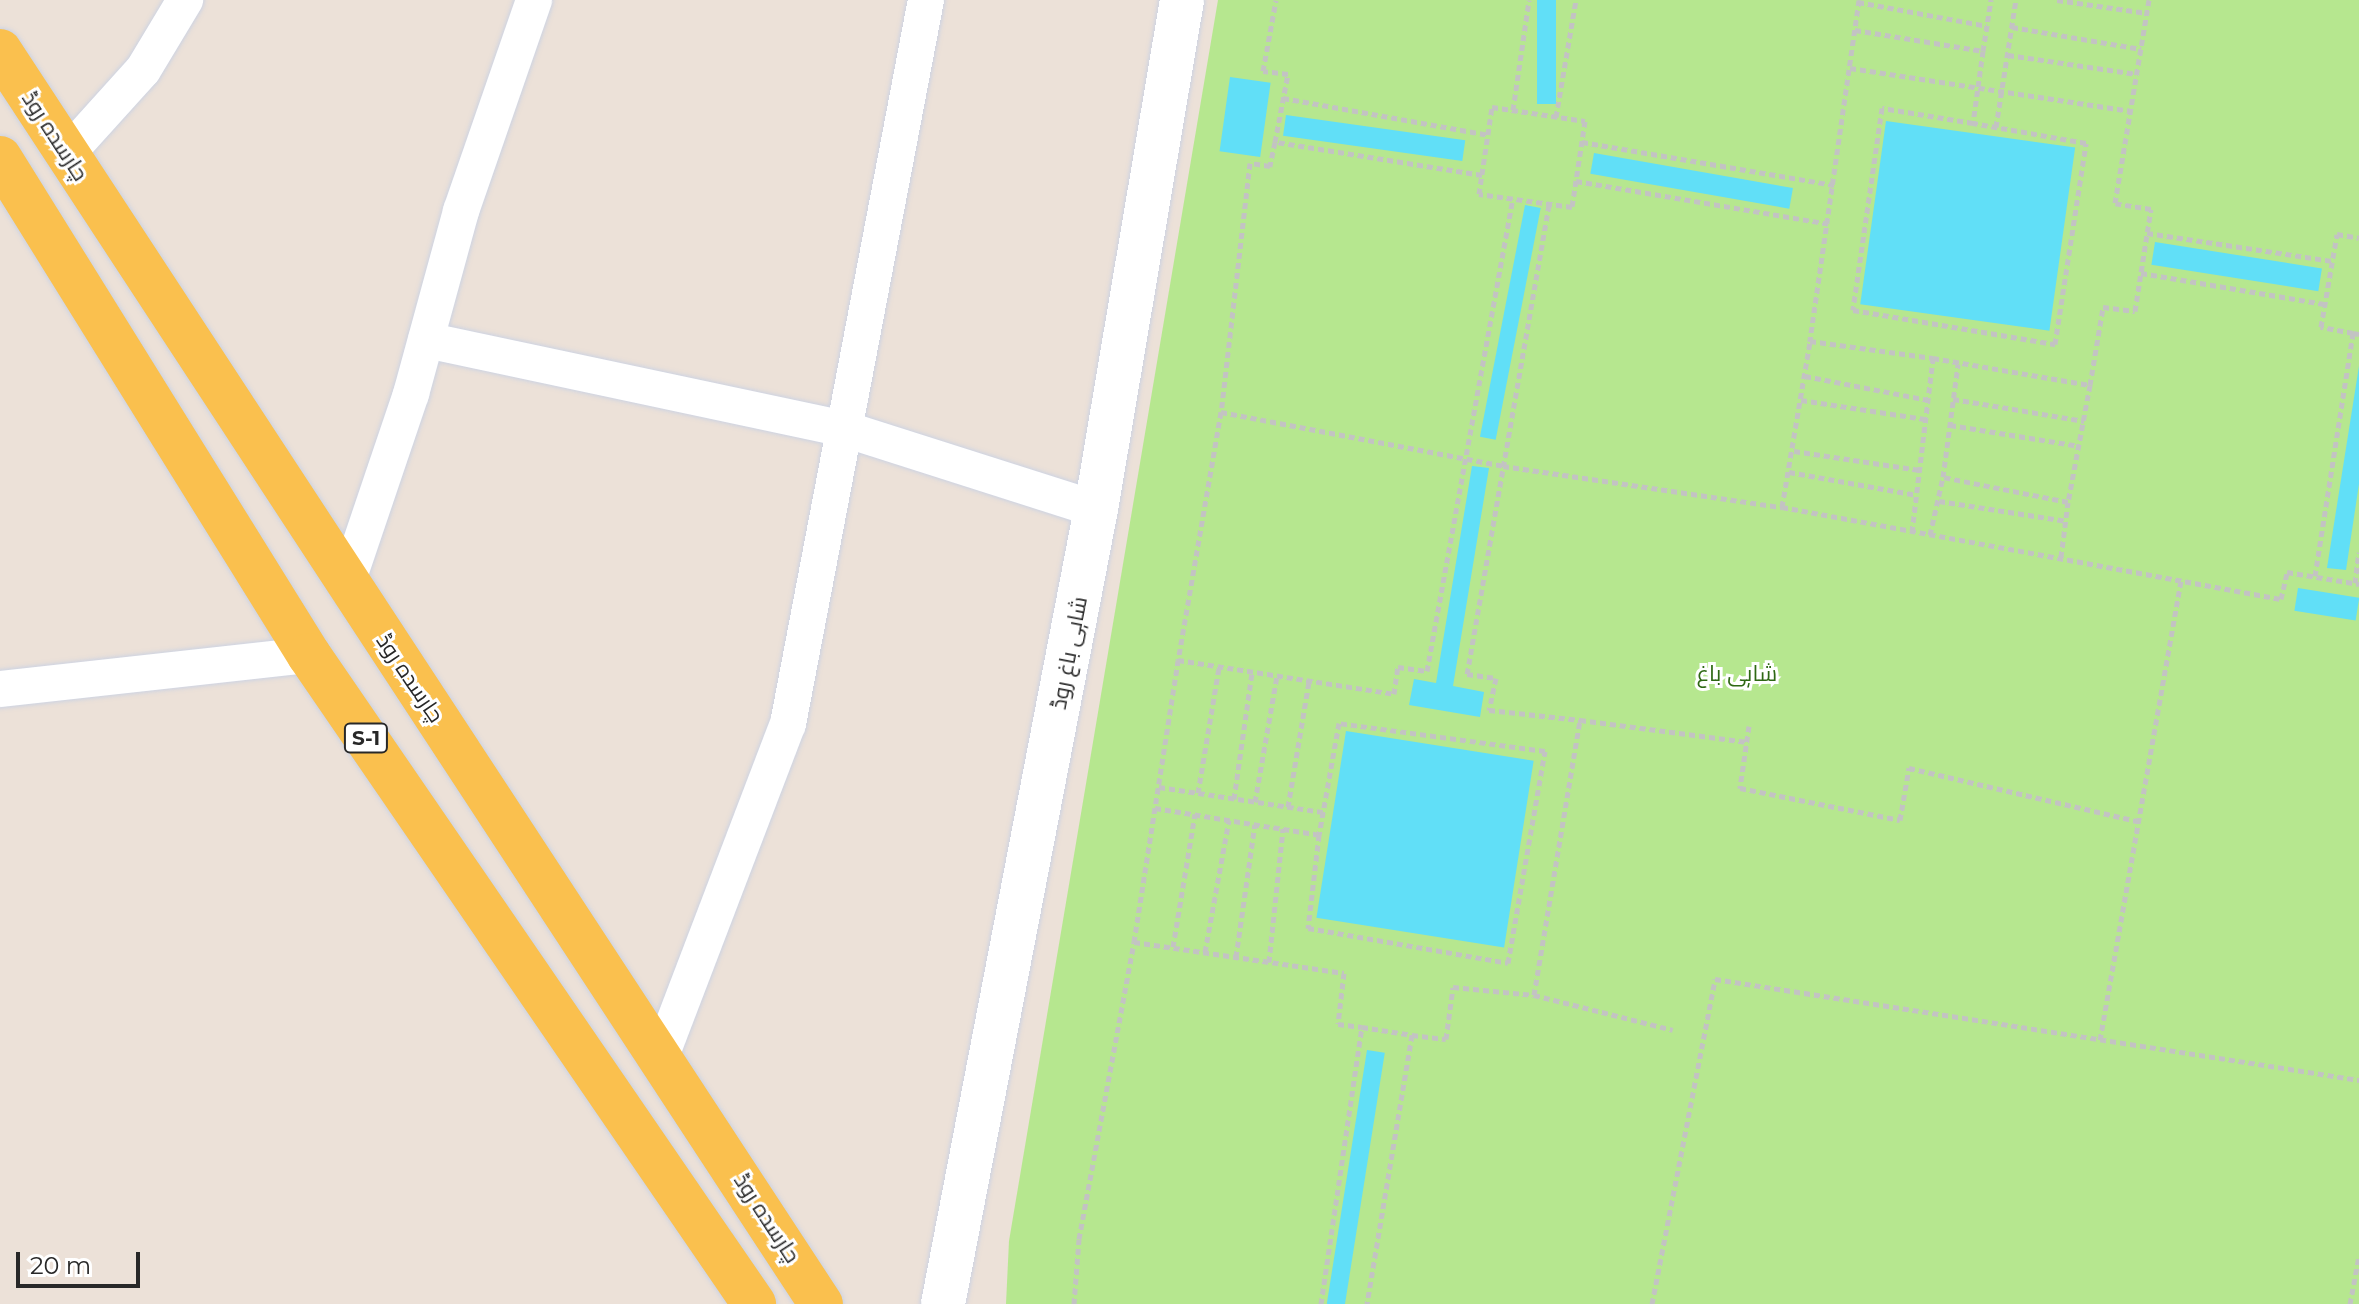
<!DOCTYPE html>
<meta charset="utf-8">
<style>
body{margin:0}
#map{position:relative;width:2359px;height:1304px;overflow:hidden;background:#ece1d8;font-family:Montserrat,Cairo,sans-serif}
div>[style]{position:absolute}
.green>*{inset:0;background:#b6e78f}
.water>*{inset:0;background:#61dff7;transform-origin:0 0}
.path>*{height:5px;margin-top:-2.5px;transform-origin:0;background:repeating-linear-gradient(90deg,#c3c3c3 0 6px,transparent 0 10px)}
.roads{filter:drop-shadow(0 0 2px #cdd3e2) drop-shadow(0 0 2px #cdd3e2)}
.street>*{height:36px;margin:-18px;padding:0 18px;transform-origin:18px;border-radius:18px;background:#fff}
.secondary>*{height:44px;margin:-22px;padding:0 22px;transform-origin:22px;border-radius:22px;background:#fff}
.primary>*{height:44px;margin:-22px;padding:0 22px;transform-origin:22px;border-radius:22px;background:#fac04e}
span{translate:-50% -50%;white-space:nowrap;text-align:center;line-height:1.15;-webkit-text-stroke:6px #fff;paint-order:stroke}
.shield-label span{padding:2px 6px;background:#fff;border:2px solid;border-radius:6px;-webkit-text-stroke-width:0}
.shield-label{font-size:20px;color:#282828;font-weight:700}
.street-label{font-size:22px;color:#282828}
.park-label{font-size:22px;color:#2e6814}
.scale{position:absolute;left:16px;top:1252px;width:124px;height:36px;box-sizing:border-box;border:4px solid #282828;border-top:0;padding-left:10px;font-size:24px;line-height:28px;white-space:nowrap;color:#282828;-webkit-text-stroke:6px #fff;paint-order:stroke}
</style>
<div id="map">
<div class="green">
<i style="clip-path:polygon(1218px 0,2359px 0,2359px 1304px,1006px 1304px,1009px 1241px)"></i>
</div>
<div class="water">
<i style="left:1537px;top:0;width:19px;height:104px"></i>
<i style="left:1230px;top:77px;width:41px;height:75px;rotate:8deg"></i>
<i style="left:1286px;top:115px;width:181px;height:21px;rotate:8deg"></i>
<i style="left:1886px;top:121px;width:191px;height:185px;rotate:8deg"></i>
<i style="left:1594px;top:153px;width:202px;height:21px;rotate:10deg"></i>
<i style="left:1525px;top:205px;width:16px;height:236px;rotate:11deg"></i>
<i style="left:2155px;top:242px;width:169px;height:23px;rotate:9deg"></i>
<i style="clip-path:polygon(2359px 366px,2359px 484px,2346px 570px,2327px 568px)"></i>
<i style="clip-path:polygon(1472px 466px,1489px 468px,1453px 686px,1484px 692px,1480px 717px,1409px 705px,1414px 679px,1436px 683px)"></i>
<i style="left:2298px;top:588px;width:62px;height:23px;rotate:9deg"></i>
<i style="left:1346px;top:731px;width:190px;height:189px;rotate:9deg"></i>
<i style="left:1367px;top:1050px;width:18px;height:257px;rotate:9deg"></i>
</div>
<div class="path">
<i style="left:1859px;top:0;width:345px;rotate:98.2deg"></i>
<i style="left:1810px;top:341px;width:124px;rotate:7.9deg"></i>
<i style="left:1933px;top:358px;width:159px;rotate:9.8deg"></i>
<i style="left:2090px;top:385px;width:119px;rotate:100.6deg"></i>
<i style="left:2068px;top:502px;width:127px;rotate:-168.7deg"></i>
<i style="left:1943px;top:477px;width:114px;rotate:-82.4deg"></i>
<i style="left:2057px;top:0;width:91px;rotate:8.2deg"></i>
<i style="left:1858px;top:2px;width:131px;rotate:10.5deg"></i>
<i style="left:2012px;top:27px;width:131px;rotate:9.7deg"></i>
<i style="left:1855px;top:30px;width:130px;rotate:9.3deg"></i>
<i style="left:1983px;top:51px;width:73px;rotate:97.9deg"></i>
<i style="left:1973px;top:123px;width:92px;rotate:-170.6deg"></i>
<i style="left:1882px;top:108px;width:204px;rotate:98.2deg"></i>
<i style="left:1853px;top:310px;width:205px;rotate:9.6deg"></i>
<i style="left:2055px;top:344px;width:203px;rotate:-81.2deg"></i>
<i style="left:2086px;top:143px;width:115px;rotate:-170deg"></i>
<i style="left:1983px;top:51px;width:52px;rotate:-81.1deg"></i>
<i style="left:2008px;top:55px;width:130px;rotate:8.4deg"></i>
<i style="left:1850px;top:68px;width:284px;rotate:8.7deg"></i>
<i style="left:1283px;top:98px;width:208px;rotate:10.2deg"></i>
<i style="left:1492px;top:107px;width:94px;rotate:8.6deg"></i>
<i style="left:1585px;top:121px;width:87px;rotate:98.6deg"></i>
<i style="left:1572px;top:207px;width:94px;rotate:-172deg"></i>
<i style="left:1479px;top:194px;width:88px;rotate:-81.5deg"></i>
<i style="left:1513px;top:110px;width:111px;rotate:-81.7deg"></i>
<i style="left:1556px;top:117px;width:119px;rotate:-80.3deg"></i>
<i style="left:1996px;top:127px;width:129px;rotate:-81.1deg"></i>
<i style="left:1275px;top:142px;width:69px;rotate:-79.2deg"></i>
<i style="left:1288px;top:74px;width:25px;rotate:-173deg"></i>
<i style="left:1263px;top:71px;width:72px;rotate:-79.6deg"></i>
<i style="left:1582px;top:142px;width:256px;rotate:9.7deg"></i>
<i style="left:1482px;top:175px;width:210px;rotate:-170.9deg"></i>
<i style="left:1275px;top:142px;width:25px;rotate:102deg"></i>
<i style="left:1270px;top:166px;width:20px;rotate:-171deg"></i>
<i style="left:1250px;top:163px;width:251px;rotate:96.6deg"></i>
<i style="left:1221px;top:412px;width:252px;rotate:99.8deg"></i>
<i style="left:1178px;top:660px;width:219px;rotate:8.9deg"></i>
<i style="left:1394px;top:694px;width:27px;rotate:-82deg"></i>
<i style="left:1398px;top:667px;width:29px;rotate:8deg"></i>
<i style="left:1427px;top:671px;width:480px;rotate:-79.7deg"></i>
<i style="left:1576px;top:181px;width:257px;rotate:9.6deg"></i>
<i style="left:1549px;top:205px;width:476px;rotate:99.9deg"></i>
<i style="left:1467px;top:674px;width:29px;rotate:8deg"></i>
<i style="left:1496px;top:678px;width:33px;rotate:102deg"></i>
<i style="left:1489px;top:710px;width:92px;rotate:6.3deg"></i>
<i style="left:2147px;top:233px;width:188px;rotate:8.6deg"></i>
<i style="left:2141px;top:273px;width:187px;rotate:9.6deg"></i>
<i style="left:2353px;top:333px;width:33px;rotate:-169deg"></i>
<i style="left:2321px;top:327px;width:94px;rotate:-80.2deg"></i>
<i style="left:2337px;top:234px;width:22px;rotate:10deg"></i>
<i style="left:1805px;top:376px;width:125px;rotate:11deg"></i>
<i style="left:2090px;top:385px;width:79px;rotate:-80.5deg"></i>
<i style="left:2103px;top:307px;width:32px;rotate:7deg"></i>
<i style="left:2135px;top:311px;width:103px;rotate:-81.1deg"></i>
<i style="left:2151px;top:209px;width:36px;rotate:-171deg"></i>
<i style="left:2115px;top:203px;width:206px;rotate:-80.5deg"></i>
<i style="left:1953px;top:399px;width:133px;rotate:9.5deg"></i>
<i style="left:1801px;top:400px;width:125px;rotate:8.7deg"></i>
<i style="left:1221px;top:412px;width:287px;rotate:10.8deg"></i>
<i style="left:1503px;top:466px;width:282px;rotate:8.4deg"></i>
<i style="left:1782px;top:507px;width:507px;rotate:10.45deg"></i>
<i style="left:2281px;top:599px;width:28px;rotate:-77deg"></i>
<i style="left:2287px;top:572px;width:73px;rotate:9.5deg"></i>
<i style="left:1950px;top:425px;width:131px;rotate:9.2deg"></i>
<i style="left:1794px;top:451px;width:127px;rotate:8.6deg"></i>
<i style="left:1789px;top:472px;width:130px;rotate:10.2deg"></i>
<i style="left:1939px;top:501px;width:129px;rotate:8.9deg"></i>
<i style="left:1782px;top:507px;width:168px;rotate:-80.4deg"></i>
<i style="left:1912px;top:532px;width:175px;rotate:-83.1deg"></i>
<i style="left:1930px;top:535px;width:59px;rotate:-77.4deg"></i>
<i style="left:2061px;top:557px;width:55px;rotate:-82.7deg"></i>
<i style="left:2315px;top:576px;width:246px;rotate:-81.1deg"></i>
<i style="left:2353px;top:333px;width:6px;rotate:9deg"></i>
<i style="left:2355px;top:583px;width:31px;rotate:-83deg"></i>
<i style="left:1749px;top:726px;width:63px;rotate:98.3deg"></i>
<i style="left:1740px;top:788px;width:163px;rotate:11.3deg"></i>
<i style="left:1900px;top:820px;width:53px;rotate:-80.2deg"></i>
<i style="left:1909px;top:768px;width:234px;rotate:13.1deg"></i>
<i style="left:1159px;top:787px;width:166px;rotate:8.7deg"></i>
<i style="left:1198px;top:793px;width:128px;rotate:-80.5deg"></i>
<i style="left:1234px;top:799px;width:128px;rotate:-81.9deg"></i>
<i style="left:1255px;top:802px;width:128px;rotate:-80.1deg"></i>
<i style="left:1288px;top:807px;width:128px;rotate:-80.5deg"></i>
<i style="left:1155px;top:808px;width:166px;rotate:9.3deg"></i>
<i style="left:1319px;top:835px;width:94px;rotate:96.7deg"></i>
<i style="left:1308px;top:928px;width:203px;rotate:9.9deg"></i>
<i style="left:1508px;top:963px;width:215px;rotate:-80.1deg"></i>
<i style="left:1545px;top:751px;width:208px;rotate:-172.3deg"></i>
<i style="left:1339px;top:723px;width:114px;rotate:100.1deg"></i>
<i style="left:1134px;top:942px;width:212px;rotate:8.4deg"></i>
<i style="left:1344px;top:973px;width:51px;rotate:96.7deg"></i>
<i style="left:1338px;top:1024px;width:24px;rotate:7deg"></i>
<i style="left:1173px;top:947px;width:135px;rotate:-80.6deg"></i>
<i style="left:1205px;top:952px;width:134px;rotate:-79.7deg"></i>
<i style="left:1236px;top:957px;width:134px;rotate:-81.9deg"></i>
<i style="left:1269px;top:962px;width:134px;rotate:-84deg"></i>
<i style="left:1534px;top:995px;width:279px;rotate:-80.5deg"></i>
<i style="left:1580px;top:720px;width:167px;rotate:7.5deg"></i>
<i style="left:1412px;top:1035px;width:34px;rotate:7deg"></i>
<i style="left:1446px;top:1039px;width:52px;rotate:-82.3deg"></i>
<i style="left:1453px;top:987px;width:81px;rotate:5.6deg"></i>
<i style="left:1534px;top:995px;width:143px;rotate:14.1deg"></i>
<i style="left:2100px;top:1040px;width:466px;rotate:-80deg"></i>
<i style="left:1074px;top:1304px;width:65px;rotate:-85.6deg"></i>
<i style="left:1079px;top:1239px;width:302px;rotate:-79.5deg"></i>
<i style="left:1134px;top:942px;width:285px;rotate:-81.1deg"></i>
<i style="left:1321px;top:1304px;width:280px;rotate:-81.6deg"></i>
<i style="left:1362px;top:1027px;width:51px;rotate:9.1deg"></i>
<i style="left:1412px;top:1035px;width:273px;rotate:99.5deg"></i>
<i style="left:1652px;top:1304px;width:331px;rotate:-79deg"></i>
<i style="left:1715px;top:979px;width:652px;rotate:8.91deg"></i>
<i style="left:2350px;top:1304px;width:49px;rotate:-79.4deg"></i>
</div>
<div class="roads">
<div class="street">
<i style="left:67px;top:154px;width:113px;rotate:-47.9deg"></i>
<i style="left:143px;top:70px;width:82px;rotate:-59deg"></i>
<i style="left:426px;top:340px;width:431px;rotate:12deg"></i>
<i style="left:848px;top:430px;width:260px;rotate:17.7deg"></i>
<i style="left:347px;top:583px;width:200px;rotate:-71.3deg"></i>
<i style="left:411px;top:394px;width:190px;rotate:-74.7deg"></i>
<i style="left:461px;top:211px;width:223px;rotate:-70.9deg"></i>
<i style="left:0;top:689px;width:311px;rotate:-6.3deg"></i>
<i style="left:661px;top:1056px;width:355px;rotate:-69.1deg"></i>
<i style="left:788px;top:724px;width:737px;rotate:-79.21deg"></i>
</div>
<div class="secondary">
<i style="left:943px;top:1304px;width:810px;rotate:-79.11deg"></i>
<i style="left:1096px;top:509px;width:516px;rotate:-80.41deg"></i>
</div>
<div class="primary">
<i style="left:0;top:51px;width:1498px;rotate:56.77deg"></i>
<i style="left:0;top:158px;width:585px;rotate:58.13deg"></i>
<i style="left:309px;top:655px;width:787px;rotate:55.56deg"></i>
</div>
</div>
<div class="shield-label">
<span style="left:366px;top:738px">S-1</span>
</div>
<div class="street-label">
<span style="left:55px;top:136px;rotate:57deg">چارسدہ روڈ</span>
<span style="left:1069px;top:653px;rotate:-79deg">شاہی باغ روڈ</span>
<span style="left:410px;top:678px;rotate:56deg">چارسدہ روڈ</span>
<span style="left:767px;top:1218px;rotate:57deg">چارسدہ روڈ</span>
</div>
<div class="park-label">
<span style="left:1737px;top:674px">شاہی باغ</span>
</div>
<div class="scale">20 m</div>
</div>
